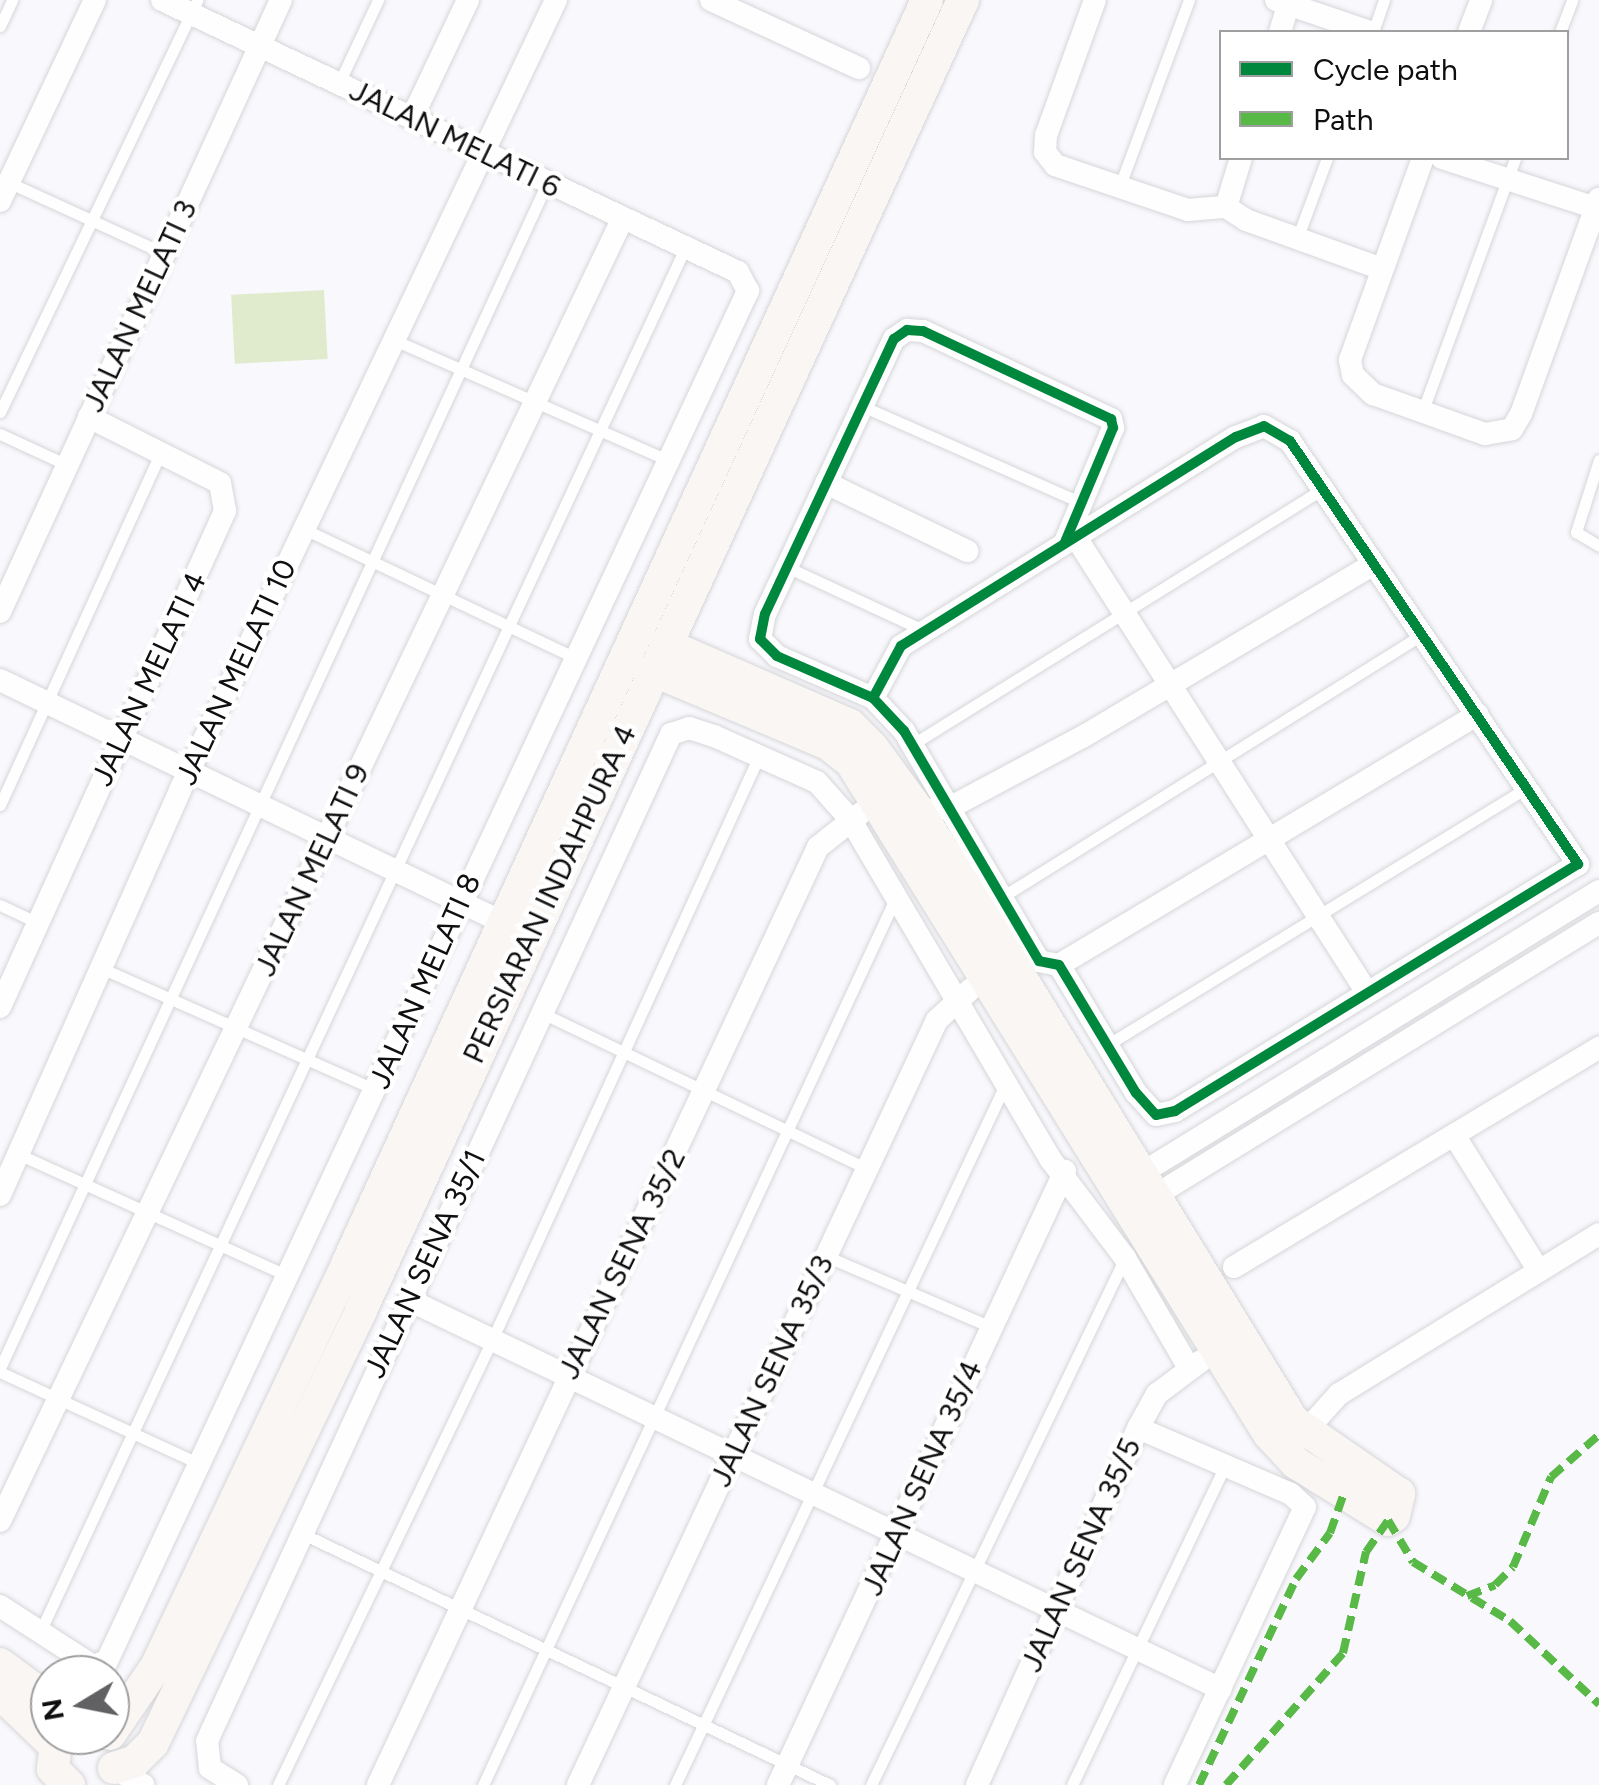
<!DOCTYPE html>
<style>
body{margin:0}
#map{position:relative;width:1599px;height:1785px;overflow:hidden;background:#f9f9fd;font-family:Figtree,sans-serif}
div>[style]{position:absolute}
.green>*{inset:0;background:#e0ebcd;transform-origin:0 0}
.roads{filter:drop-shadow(0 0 2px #d5d6d9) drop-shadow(0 0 2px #d5d6d9)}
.lane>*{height:11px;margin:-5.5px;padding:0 5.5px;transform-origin:5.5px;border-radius:5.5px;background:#fefeff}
.street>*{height:22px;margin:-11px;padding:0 11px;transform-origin:11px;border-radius:11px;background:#fefeff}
.secondary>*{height:32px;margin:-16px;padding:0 16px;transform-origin:16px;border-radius:16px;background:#f9f6f4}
.quiet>*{height:8px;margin-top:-4px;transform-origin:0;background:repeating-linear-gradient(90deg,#58b947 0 15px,transparent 0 23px)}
.cycleway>*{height:10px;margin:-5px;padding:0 5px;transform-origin:5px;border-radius:5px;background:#00873e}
span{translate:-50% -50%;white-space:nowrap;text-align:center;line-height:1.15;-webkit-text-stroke:9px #fff;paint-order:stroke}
.street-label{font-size:30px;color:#0f0f11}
.legend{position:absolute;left:1219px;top:30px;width:350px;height:130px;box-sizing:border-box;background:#fff;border:2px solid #9f9fa0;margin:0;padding:12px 18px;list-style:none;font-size:30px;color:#0f0f11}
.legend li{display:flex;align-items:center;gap:20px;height:50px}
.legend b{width:50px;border:2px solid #9f9fa0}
.north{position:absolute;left:30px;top:1655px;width:100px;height:100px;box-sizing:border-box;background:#fff;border:2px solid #9f9fa0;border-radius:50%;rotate:260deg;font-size:28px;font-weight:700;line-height:40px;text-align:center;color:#0f0f11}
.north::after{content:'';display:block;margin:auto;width:35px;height:45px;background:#616164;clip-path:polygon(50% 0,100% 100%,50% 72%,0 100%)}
</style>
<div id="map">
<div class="green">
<i style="left:324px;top:290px;width:69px;height:93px;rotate:87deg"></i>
</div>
<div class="roads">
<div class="lane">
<i style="left:0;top:26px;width:29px;rotate:-65deg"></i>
<i style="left:1373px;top:32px;width:34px;rotate:-71deg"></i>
<i style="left:1560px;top:32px;width:34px;rotate:-69deg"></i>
<i style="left:339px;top:83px;width:92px;rotate:-64.8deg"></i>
<i style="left:8px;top:182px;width:170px;rotate:24.6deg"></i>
<i style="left:1119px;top:188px;width:201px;rotate:-69.6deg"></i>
<i style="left:1297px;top:239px;width:86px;rotate:-69.7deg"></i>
<i style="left:394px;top:340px;width:300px;rotate:23.7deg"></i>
<i style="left:862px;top:406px;width:240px;rotate:23.8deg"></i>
<i style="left:1423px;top:410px;width:268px;rotate:-69.9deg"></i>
<i style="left:0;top:412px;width:457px;rotate:-64.4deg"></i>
<i style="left:0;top:434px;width:74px;rotate:24.8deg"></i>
<i style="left:1599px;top:460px;width:76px;rotate:107.7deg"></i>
<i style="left:1576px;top:532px;width:27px;rotate:31deg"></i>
<i style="left:304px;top:529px;width:301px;rotate:25.4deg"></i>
<i style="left:787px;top:567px;width:152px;rotate:24.9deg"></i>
<i style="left:913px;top:744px;width:482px;rotate:-31.9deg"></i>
<i style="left:0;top:805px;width:388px;rotate:-65.5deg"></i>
<i style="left:1002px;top:897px;width:495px;rotate:-32deg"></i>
<i style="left:0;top:905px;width:42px;rotate:25.3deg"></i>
<i style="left:101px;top:968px;width:301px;rotate:23.9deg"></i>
<i style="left:542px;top:1013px;width:361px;rotate:25.6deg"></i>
<i style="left:1107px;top:1045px;width:495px;rotate:-31.5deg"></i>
<i style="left:18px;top:1154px;width:296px;rotate:24.3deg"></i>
<i style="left:826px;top:1256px;width:180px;rotate:23.3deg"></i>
<i style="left:0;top:1368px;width:1305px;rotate:-65.22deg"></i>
<i style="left:0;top:1372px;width:220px;rotate:24.7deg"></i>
<i style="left:301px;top:1533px;width:586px;rotate:25.47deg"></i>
<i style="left:40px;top:1632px;width:1527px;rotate:-65.01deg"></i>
<i style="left:278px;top:1785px;width:494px;rotate:-64.3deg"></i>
<i style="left:492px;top:1340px;width:642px;rotate:-65.43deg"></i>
<i style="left:483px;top:1785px;width:977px;rotate:-65.06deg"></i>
<i style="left:675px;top:1785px;width:774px;rotate:-64.76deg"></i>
<i style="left:871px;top:1785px;width:585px;rotate:-64.27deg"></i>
<i style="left:1072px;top:1785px;width:355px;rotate:-64.4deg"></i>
</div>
<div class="street">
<i style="left:711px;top:0;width:163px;rotate:24.7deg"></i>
<i style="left:1095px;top:0;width:144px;rotate:109.9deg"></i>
<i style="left:1046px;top:135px;width:17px;rotate:93deg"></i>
<i style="left:1045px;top:152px;width:16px;rotate:52deg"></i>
<i style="left:1055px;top:165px;width:140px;rotate:18.7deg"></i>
<i style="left:1188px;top:210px;width:38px;rotate:-5deg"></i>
<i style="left:1226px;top:207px;width:24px;rotate:33deg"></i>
<i style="left:1246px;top:220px;width:145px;rotate:19.8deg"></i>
<i style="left:1276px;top:0;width:99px;rotate:18.8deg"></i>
<i style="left:1280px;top:32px;width:34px;rotate:-73deg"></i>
<i style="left:1469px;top:32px;width:34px;rotate:-69deg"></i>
<i style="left:412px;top:118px;width:131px;rotate:-64.6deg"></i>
<i style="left:1423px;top:158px;width:215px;rotate:109.9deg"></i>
<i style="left:1350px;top:360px;width:15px;rotate:79deg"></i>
<i style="left:1353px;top:375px;width:28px;rotate:44deg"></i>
<i style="left:1373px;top:394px;width:119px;rotate:19.7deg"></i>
<i style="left:1485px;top:434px;width:27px;rotate:-10deg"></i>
<i style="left:1512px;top:429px;width:17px;rotate:-59deg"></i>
<i style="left:1521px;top:414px;width:229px;rotate:-70.1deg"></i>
<i style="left:1442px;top:158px;width:165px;rotate:18deg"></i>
<i style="left:0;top:201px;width:222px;rotate:-64.7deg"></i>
<i style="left:1226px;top:207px;width:51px;rotate:-73deg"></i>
<i style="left:826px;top:483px;width:157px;rotate:25.7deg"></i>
<i style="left:1075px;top:536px;width:540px;rotate:57.4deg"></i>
<i style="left:0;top:612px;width:673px;rotate:-65.34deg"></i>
<i style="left:0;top:680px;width:560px;rotate:25.74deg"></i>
<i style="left:873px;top:698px;width:59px;rotate:-61.7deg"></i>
<i style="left:901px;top:646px;width:395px;rotate:-32deg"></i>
<i style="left:1236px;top:437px;width:30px;rotate:-21deg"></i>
<i style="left:1264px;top:426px;width:30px;rotate:30deg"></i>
<i style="left:1290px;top:441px;width:512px;rotate:55.75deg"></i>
<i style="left:1578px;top:864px;width:473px;rotate:148.5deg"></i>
<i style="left:1175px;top:1111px;width:19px;rotate:168deg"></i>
<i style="left:1156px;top:1115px;width:30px;rotate:-132deg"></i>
<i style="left:1136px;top:1093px;width:149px;rotate:-121deg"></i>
<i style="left:1059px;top:965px;width:20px;rotate:-169deg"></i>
<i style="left:1039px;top:961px;width:267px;rotate:-120.4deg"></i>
<i style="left:904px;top:731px;width:45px;rotate:-133.2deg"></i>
<i style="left:873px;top:698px;width:105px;rotate:-156.4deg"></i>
<i style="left:777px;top:656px;width:24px;rotate:-135deg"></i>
<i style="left:760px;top:639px;width:25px;rotate:-79deg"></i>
<i style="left:765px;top:614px;width:304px;rotate:-64.9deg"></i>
<i style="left:894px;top:339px;width:16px;rotate:-35deg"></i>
<i style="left:907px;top:330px;width:16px;rotate:4deg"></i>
<i style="left:923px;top:331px;width:208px;rotate:25.1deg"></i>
<i style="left:1111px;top:419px;width:9px;rotate:77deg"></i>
<i style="left:1113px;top:428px;width:124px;rotate:112.8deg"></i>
<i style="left:935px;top:809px;width:14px;rotate:-4deg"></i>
<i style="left:949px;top:808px;width:153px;rotate:-28.1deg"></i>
<i style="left:1084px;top:736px;width:335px;rotate:-30.7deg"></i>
<i style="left:1059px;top:965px;width:488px;rotate:-30.9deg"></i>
<i style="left:0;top:1007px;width:545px;rotate:-65.6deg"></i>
<i style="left:225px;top:511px;width:28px;rotate:-100deg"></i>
<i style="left:220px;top:483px;width:147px;rotate:-153.3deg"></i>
<i style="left:1454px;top:1135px;width:160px;rotate:58deg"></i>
<i style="left:1129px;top:1181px;width:552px;rotate:-31.68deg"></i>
<i style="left:0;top:1195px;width:443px;rotate:-66deg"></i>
<i style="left:180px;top:790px;width:875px;rotate:-64.55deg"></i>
<i style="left:1146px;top:1201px;width:532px;rotate:-31.54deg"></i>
<i style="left:1234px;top:1267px;width:426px;rotate:-31deg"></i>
<i style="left:409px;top:1300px;width:900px;rotate:25.6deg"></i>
<i style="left:1138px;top:1428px;width:167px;rotate:23.3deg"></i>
<i style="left:1291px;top:1494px;width:19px;rotate:43deg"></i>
<i style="left:1305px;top:1507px;width:307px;rotate:115.1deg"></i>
<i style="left:1305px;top:1432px;width:51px;rotate:-48.2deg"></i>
<i style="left:1339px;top:1394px;width:305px;rotate:-31.6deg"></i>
<i style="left:0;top:1521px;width:1444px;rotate:-64.45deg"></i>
<i style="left:0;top:1606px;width:111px;rotate:32.8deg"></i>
<i style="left:93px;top:1666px;width:15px;rotate:-20deg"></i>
<i style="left:107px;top:1661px;width:1513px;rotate:-64.93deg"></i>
<i style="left:748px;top:291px;width:21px;rotate:-118deg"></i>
<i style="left:738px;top:272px;width:637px;rotate:-154.72deg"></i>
<i style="left:114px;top:1768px;width:34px;rotate:30deg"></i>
<i style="left:237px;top:1785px;width:32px;rotate:-148deg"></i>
<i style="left:210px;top:1768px;width:27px;rotate:-96deg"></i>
<i style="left:207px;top:1741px;width:1109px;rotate:-65.26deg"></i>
<i style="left:671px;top:734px;width:19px;rotate:-18deg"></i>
<i style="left:689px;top:728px;width:26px;rotate:18deg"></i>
<i style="left:714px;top:736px;width:113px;rotate:24.1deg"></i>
<i style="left:817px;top:782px;width:50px;rotate:48.3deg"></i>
<i style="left:850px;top:819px;width:396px;rotate:59.5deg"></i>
<i style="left:1051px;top:1160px;width:123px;rotate:52.9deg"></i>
<i style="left:1125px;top:1258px;width:127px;rotate:59.8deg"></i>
<i style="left:378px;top:1785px;width:1036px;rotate:-64.87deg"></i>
<i style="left:818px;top:847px;width:55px;rotate:-38.3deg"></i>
<i style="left:578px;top:1785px;width:845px;rotate:-64.86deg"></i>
<i style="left:937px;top:1020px;width:46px;rotate:-42.4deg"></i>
<i style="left:778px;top:1785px;width:678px;rotate:-64.95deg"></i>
<i style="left:977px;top:1785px;width:392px;rotate:-65.7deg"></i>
<i style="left:1138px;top:1428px;width:39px;rotate:-61deg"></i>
<i style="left:1157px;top:1394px;width:55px;rotate:-36.9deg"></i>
</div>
<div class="secondary">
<i style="left:652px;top:670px;width:191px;rotate:22.8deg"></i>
<i style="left:828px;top:744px;width:29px;rotate:38deg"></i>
<i style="left:851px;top:762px;width:791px;rotate:58.12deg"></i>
<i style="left:1269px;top:1434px;width:40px;rotate:47deg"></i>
<i style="left:1296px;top:1463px;width:108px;rotate:31.8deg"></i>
<i style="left:1388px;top:1520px;width:7px;rotate:-34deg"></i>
<i style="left:1394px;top:1516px;width:23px;rotate:-77deg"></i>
<i style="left:1399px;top:1494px;width:129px;rotate:-145.4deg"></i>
<i style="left:1293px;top:1421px;width:717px;rotate:-121.54deg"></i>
<i style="left:918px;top:810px;width:78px;rotate:-126.1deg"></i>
<i style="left:872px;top:747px;width:31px;rotate:-135deg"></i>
<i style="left:850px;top:725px;width:202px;rotate:-156.4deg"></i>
<i style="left:0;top:1664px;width:62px;rotate:36.5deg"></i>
<i style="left:0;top:1693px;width:72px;rotate:43.9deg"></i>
<i style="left:110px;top:1734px;width:83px;rotate:-55.7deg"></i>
<i style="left:157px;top:1665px;width:446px;rotate:-64.6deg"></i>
<i style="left:348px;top:1262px;width:1388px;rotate:-65.35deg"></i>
<i style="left:57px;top:1735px;width:34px;rotate:97deg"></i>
<i style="left:53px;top:1769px;width:23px;rotate:45deg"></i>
<i style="left:114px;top:1768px;width:22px;rotate:-18deg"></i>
<i style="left:135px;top:1761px;width:25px;rotate:-45deg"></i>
<i style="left:153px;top:1743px;width:480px;rotate:-64.3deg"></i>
<i style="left:361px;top:1310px;width:1442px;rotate:-65.32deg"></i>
</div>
</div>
<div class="quiet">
<i style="left:1388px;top:1520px;width:49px;rotate:59.2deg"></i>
<i style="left:1413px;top:1562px;width:114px;rotate:31.3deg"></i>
<i style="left:1510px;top:1621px;width:122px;rotate:43deg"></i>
<i style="left:1467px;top:1596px;width:30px;rotate:-21deg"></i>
<i style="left:1495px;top:1585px;width:25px;rotate:-45deg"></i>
<i style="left:1513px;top:1567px;width:98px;rotate:-67.1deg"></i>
<i style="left:1551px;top:1477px;width:64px;rotate:-41.2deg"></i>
<i style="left:1199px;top:1785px;width:228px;rotate:-64.8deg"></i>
<i style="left:1296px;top:1579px;width:57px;rotate:-53.5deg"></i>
<i style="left:1330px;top:1533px;width:42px;rotate:-70.7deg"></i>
<i style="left:1226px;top:1785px;width:176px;rotate:-48.4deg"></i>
<i style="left:1343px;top:1653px;width:104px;rotate:-77.2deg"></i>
<i style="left:1366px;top:1552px;width:39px;rotate:-55deg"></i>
</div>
<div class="cycleway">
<i style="left:873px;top:698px;width:59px;rotate:-61.7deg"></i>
<i style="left:901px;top:646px;width:395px;rotate:-32deg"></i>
<i style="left:1236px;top:437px;width:30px;rotate:-21deg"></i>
<i style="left:1264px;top:426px;width:30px;rotate:30deg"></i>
<i style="left:1290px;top:441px;width:512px;rotate:55.75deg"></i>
<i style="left:1578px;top:864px;width:473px;rotate:148.5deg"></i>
<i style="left:1175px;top:1111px;width:19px;rotate:168deg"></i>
<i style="left:1156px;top:1115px;width:30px;rotate:-132deg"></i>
<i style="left:1136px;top:1093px;width:149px;rotate:-121deg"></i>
<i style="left:1059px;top:965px;width:20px;rotate:-169deg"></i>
<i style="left:1039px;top:961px;width:267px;rotate:-120.4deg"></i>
<i style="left:904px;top:731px;width:45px;rotate:-133.2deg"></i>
<i style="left:873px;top:698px;width:105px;rotate:-156.4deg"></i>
<i style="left:777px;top:656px;width:24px;rotate:-135deg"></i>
<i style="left:760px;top:639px;width:25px;rotate:-79deg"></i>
<i style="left:765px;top:614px;width:304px;rotate:-64.9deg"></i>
<i style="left:894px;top:339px;width:16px;rotate:-35deg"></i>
<i style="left:907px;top:330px;width:16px;rotate:4deg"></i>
<i style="left:923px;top:331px;width:208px;rotate:25.1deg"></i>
<i style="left:1111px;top:419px;width:9px;rotate:77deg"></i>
<i style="left:1113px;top:428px;width:124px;rotate:112.8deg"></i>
</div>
<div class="street-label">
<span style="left:455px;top:139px;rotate:26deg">JALAN MELATI 6</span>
<span style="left:140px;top:306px;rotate:-65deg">JALAN MELATI 3</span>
<span style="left:236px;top:672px;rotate:-65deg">JALAN MELATI 10</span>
<span style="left:149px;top:679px;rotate:-65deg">JALAN MELATI 4</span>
<span style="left:312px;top:870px;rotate:-65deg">JALAN MELATI 9</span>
<span style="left:550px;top:894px;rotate:-65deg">PERSIARAN INDAHPURA 4</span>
<span style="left:425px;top:981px;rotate:-66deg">JALAN MELATI 8</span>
<span style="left:425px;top:1264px;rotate:-65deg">JALAN SENA 35/1</span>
<span style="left:622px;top:1264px;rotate:-64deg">JALAN SENA 35/2</span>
<span style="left:772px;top:1371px;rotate:-65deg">JALAN SENA 35/3</span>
<span style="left:922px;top:1478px;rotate:-66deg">JALAN SENA 35/4</span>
<span style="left:1081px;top:1555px;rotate:-66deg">JALAN SENA 35/5</span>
</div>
<ul class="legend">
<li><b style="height:12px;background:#00873e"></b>Cycle path</li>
<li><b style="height:12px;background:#58b947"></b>Path</li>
</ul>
<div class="north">N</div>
</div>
